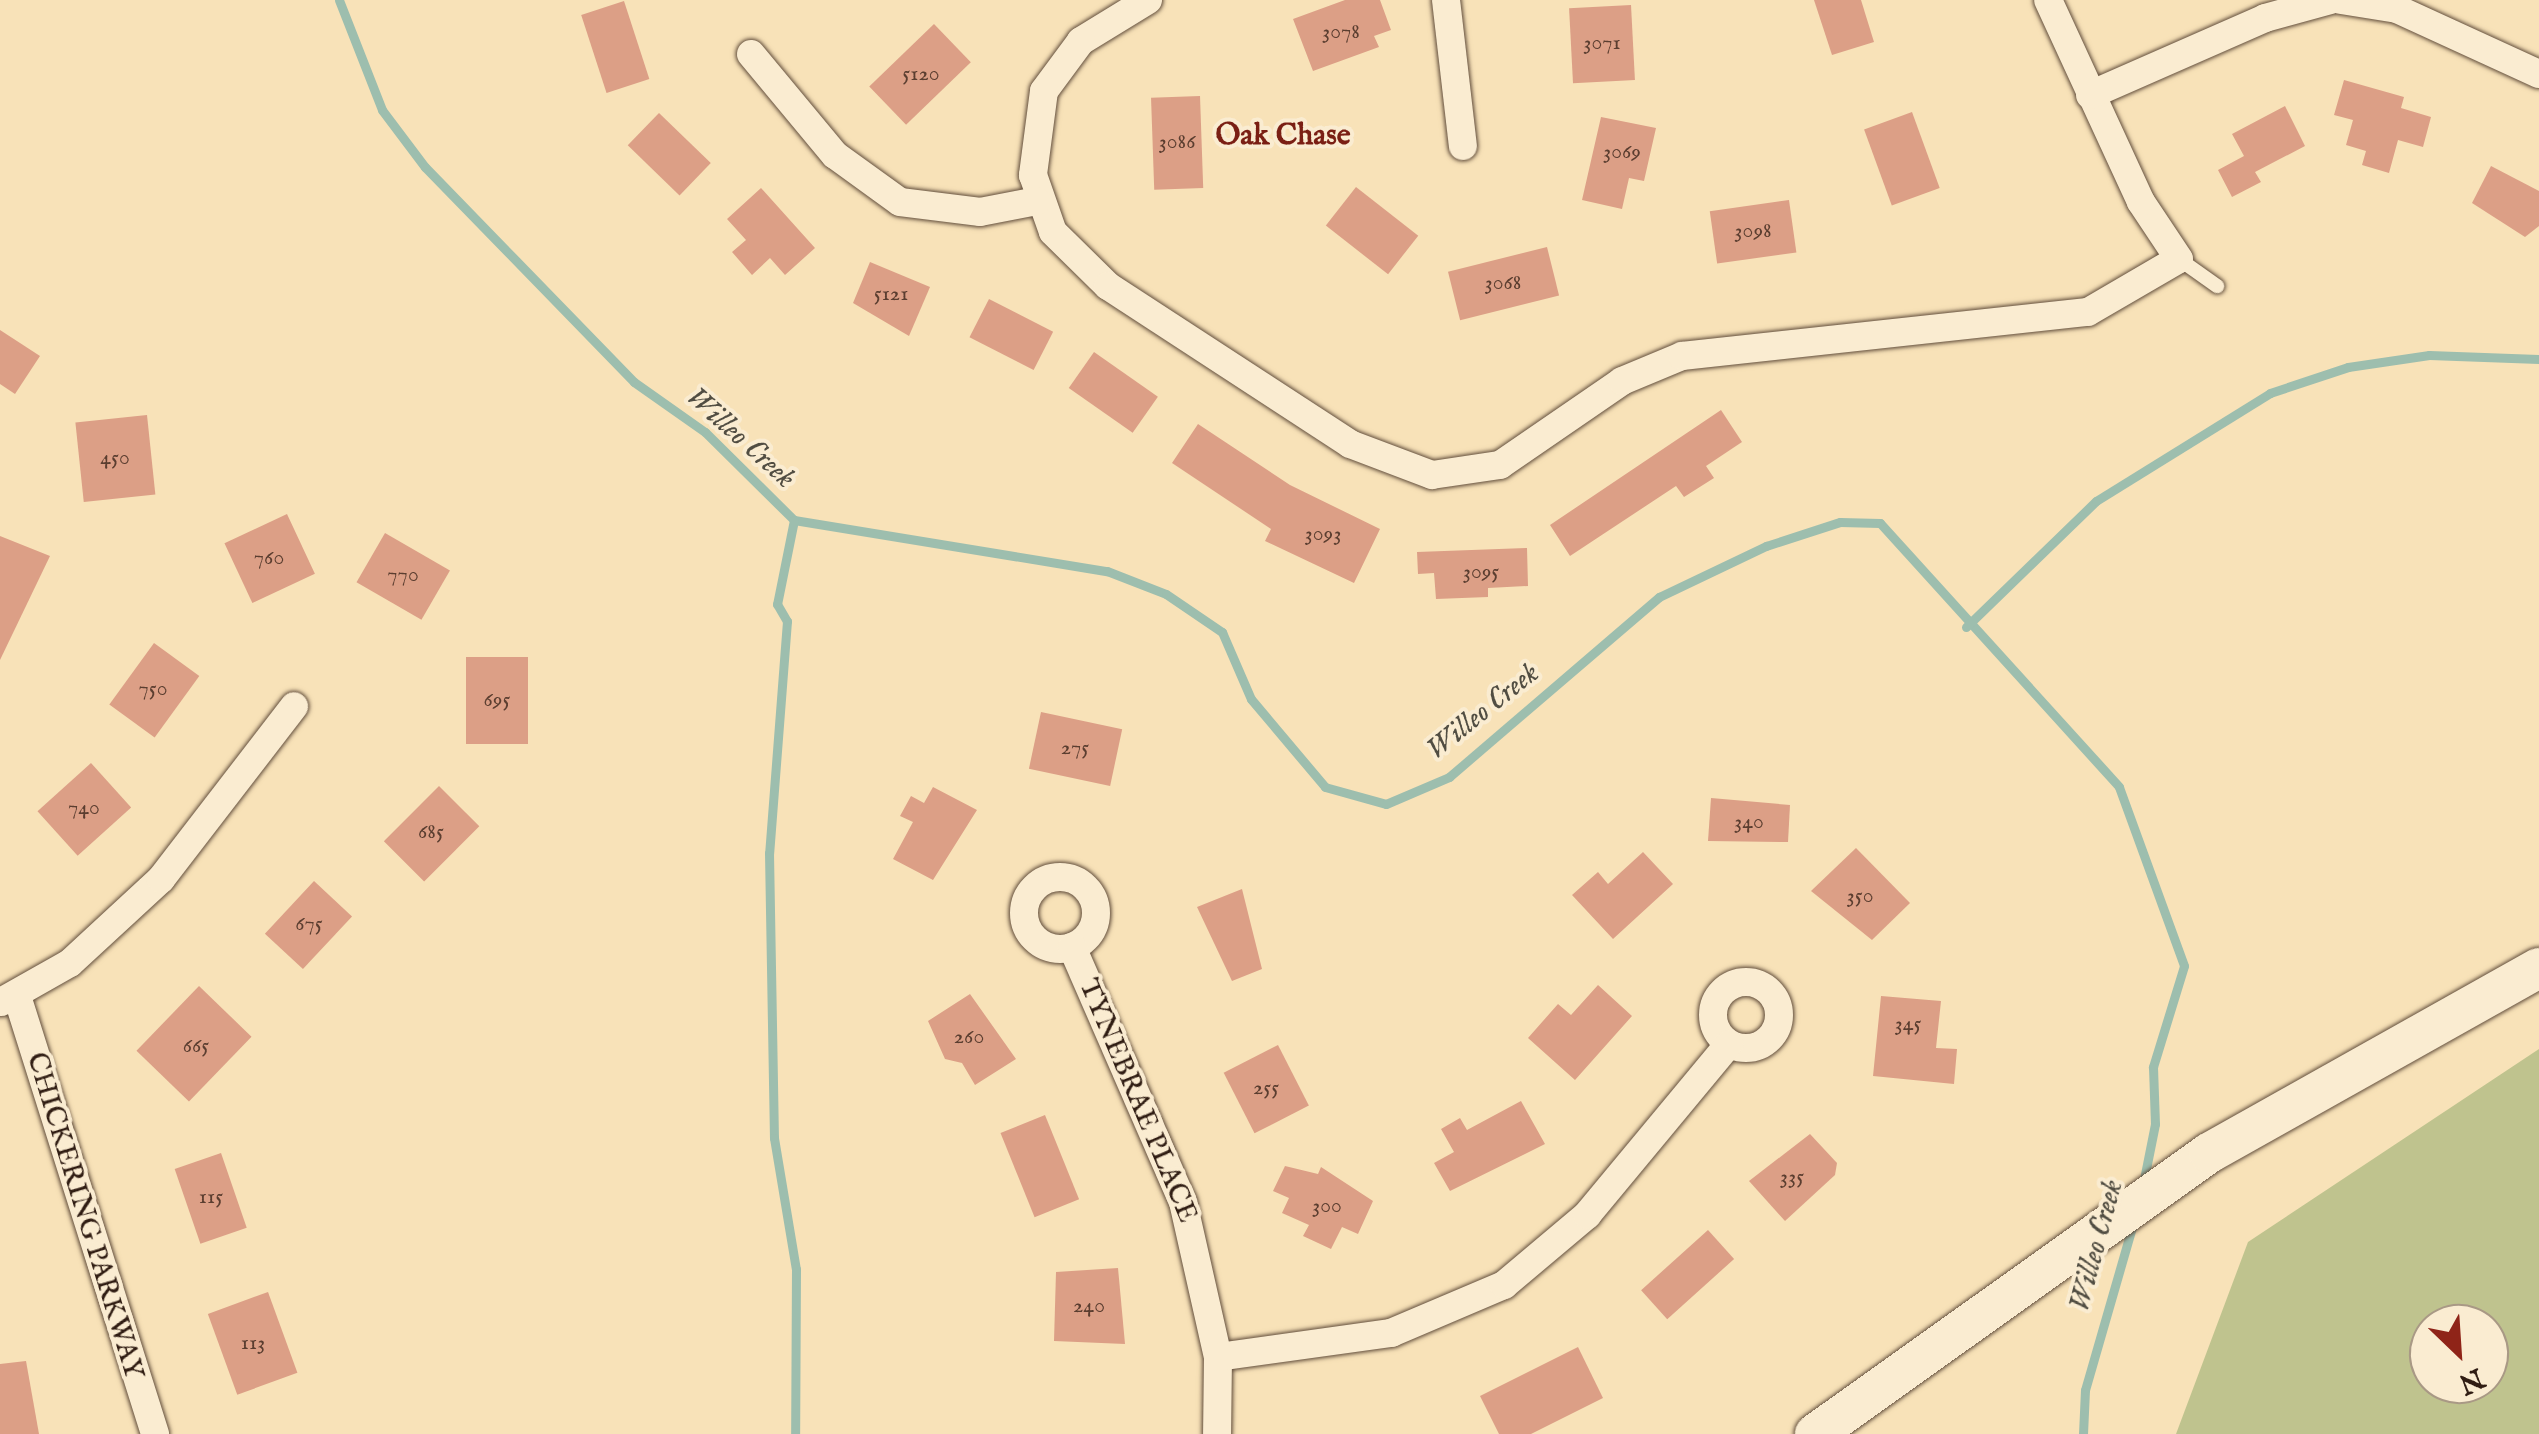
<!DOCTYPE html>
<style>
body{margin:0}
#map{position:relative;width:2539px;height:1434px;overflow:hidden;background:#f8e2b8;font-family:"IM FELL English",serif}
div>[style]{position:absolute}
.green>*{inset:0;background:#bfc38e}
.stream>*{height:9px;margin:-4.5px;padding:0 4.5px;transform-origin:4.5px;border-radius:4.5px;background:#9dbeae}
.building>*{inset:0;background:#dc9f86;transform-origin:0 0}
.roads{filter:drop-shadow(0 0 2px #624e3c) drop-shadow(0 0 2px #624e3c)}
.lane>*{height:14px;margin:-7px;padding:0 7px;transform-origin:7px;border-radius:7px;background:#faecd1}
.street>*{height:28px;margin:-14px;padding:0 14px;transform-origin:14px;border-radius:14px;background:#faecd1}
.street>.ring{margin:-14px;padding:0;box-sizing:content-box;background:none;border:28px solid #faecd1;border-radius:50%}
.secondary>*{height:40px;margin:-20px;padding:0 20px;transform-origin:20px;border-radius:20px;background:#faecd1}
span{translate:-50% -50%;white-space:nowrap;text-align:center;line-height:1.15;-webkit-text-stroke:8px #faecd1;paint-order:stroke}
.number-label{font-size:22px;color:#5b3e30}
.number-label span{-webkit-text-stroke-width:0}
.street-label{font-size:28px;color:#301d13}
.neighbourhood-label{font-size:30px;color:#7a1f14;font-weight:700}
.water-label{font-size:30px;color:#514d42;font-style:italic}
.north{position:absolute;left:2409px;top:1304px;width:100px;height:100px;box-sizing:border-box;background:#faecd1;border:2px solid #a99985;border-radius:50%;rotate:155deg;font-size:28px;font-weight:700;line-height:40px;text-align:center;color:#301d13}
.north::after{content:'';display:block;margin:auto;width:35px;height:45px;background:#8f2418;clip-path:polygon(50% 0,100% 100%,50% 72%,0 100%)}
</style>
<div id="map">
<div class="green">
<i style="clip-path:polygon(evenodd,2539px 1049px,2539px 1434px,2176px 1434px,2248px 1242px,2539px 1049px,2429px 1324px,2489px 1324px,2489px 1384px,2429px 1384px,2429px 1324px)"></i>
</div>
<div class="stream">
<i style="left:339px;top:0;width:118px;rotate:68.6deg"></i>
<i style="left:382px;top:110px;width:71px;rotate:53deg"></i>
<i style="left:425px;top:167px;width:300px;rotate:45.8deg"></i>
<i style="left:634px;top:382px;width:87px;rotate:35.2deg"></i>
<i style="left:705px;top:432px;width:125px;rotate:44.7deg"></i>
<i style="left:794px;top:520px;width:317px;rotate:9.3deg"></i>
<i style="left:1107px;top:571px;width:63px;rotate:21.3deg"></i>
<i style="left:1166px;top:594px;width:68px;rotate:34.2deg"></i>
<i style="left:1222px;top:632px;width:73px;rotate:66.6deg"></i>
<i style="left:1251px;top:699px;width:115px;rotate:49.9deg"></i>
<i style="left:1325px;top:787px;width:63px;rotate:15.6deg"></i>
<i style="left:1386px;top:804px;width:69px;rotate:-23.2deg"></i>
<i style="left:1449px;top:777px;width:277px;rotate:-40.6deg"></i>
<i style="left:1659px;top:597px;width:119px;rotate:-25.5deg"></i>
<i style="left:1766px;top:546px;width:78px;rotate:-18deg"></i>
<i style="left:1840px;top:522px;width:40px;rotate:1.4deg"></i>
<i style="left:1880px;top:523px;width:356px;rotate:47.8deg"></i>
<i style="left:2119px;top:787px;width:190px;rotate:70deg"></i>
<i style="left:2184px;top:966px;width:106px;rotate:107.1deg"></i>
<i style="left:2153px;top:1067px;width:57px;rotate:88deg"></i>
<i style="left:2155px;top:1124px;width:61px;rotate:101.3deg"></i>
<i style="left:794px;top:520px;width:86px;rotate:101.4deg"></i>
<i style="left:777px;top:604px;width:20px;rotate:60deg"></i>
<i style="left:787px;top:621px;width:233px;rotate:94.4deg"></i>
<i style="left:769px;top:853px;width:285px;rotate:89deg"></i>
<i style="left:774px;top:1138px;width:133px;rotate:80.5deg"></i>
<i style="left:796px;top:1269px;width:165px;rotate:90.3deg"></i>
<i style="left:1966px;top:627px;width:181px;rotate:-44.1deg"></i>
<i style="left:2096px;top:501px;width:205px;rotate:-31.8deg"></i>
<i style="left:2270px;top:393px;width:82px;rotate:-18.4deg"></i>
<i style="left:2348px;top:367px;width:82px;rotate:-8.4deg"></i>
<i style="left:2429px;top:355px;width:110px;rotate:2.1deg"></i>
<i style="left:2083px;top:1434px;width:44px;rotate:-87.4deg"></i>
<i style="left:2085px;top:1390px;width:173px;rotate:-73.9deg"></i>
</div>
<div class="building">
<i style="clip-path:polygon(1345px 0,1380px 0,1391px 30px,1374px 36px,1379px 47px,1313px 71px,1293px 19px)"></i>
<i style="clip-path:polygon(1814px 0,1861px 0,1874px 42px,1832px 55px)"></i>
<i style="left:624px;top:1px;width:82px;height:45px;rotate:72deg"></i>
<i style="left:1631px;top:5px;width:75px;height:62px;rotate:87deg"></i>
<i style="left:934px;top:24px;width:53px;height:90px;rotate:46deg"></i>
<i style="clip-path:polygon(2344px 80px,2404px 97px,2401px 108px,2431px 117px,2423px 147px,2398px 140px,2389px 173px,2362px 165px,2366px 151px,2346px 145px,2353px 120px,2334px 115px)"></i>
<i style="left:1200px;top:96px;width:92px;height:49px;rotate:88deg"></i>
<i style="clip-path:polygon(2285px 106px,2305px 146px,2255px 172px,2261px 182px,2232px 197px,2218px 170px,2244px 156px,2232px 134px)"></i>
<i style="left:1912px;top:112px;width:81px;height:51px;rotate:70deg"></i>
<i style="left:659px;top:113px;width:72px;height:45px;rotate:44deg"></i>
<i style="clip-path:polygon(1601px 117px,1656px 128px,1644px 181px,1629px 178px,1622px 209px,1582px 200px)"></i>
<i style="clip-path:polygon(2491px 166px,2539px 191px,2539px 226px,2525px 237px,2472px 203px)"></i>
<i style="left:1356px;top:187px;width:79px;height:49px;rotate:38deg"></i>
<i style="clip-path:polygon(761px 188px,815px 248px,785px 275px,770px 258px,752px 275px,732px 252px,746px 240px,727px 219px)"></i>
<i style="left:1789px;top:200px;width:53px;height:80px;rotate:82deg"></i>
<i style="left:1547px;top:247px;width:50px;height:102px;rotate:76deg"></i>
<i style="clip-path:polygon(870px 262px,930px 287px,909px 336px,853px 303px)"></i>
<i style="left:989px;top:299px;width:72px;height:43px;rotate:27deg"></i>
<i style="clip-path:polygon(0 330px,40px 356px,15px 394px,0 384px)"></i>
<i style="left:1094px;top:352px;width:78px;height:44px;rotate:35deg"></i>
<i style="clip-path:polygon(1721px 410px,1742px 442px,1706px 466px,1714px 478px,1684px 497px,1676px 486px,1570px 556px,1550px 525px)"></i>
<i style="left:147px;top:415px;width:80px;height:72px;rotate:84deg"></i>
<i style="clip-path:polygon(1198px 424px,1290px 485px,1380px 529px,1354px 583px,1265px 541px,1271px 529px,1172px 463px)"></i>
<i style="left:287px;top:514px;width:66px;height:69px;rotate:65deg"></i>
<i style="left:385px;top:533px;width:75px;height:57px;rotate:30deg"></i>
<i style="clip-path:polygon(0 536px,50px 556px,0 660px)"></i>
<i style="clip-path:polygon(1527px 548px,1528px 586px,1488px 588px,1488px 597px,1436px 599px,1434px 573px,1418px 574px,1417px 552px)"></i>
<i style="left:154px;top:643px;width:56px;height:76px;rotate:36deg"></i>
<i style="left:528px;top:657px;width:87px;height:62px;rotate:90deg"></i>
<i style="left:1041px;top:712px;width:83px;height:58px;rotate:12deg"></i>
<i style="left:91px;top:763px;width:60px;height:72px;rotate:48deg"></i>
<i style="left:439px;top:786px;width:57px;height:78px;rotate:45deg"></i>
<i style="clip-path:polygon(933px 787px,977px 810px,933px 880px,893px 859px,913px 822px,900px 816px,911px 796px,924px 803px)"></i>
<i style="clip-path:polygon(1711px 798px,1790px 805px,1788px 842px,1708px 841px)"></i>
<i style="clip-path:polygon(1856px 848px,1910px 903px,1872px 940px,1811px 891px)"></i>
<i style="clip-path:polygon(1643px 852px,1673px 884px,1613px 939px,1572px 895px,1598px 872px,1608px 884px)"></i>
<i style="left:314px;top:881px;width:52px;height:72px;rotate:43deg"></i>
<i style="clip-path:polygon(1242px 889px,1262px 969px,1232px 981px,1197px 907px)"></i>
<i style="clip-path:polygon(1598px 985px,1632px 1016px,1575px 1080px,1528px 1038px,1558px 1004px,1571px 1015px)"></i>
<i style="left:199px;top:986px;width:73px;height:90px;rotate:44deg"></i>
<i style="clip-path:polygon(970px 994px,1016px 1059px,975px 1085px,962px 1063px,945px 1059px,928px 1021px)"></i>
<i style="clip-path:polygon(1881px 996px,1941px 1001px,1936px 1048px,1957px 1049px,1954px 1084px,1873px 1076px)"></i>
<i style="left:1278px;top:1045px;width:68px;height:61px;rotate:63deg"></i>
<i style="clip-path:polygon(1521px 1101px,1545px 1144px,1450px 1191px,1434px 1163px,1454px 1152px,1441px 1129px,1460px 1118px,1467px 1130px)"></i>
<i style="left:1045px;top:1115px;width:91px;height:48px;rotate:68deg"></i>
<i style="clip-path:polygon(1810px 1134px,1837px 1163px,1835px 1175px,1785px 1221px,1749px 1181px)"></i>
<i style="left:221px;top:1153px;width:79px;height:49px;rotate:71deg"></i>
<i style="clip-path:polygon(1285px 1166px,1318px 1174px,1321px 1167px,1373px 1201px,1358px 1234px,1342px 1227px,1331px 1249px,1303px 1236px,1309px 1225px,1282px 1213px,1289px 1198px,1273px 1191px)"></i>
<i style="left:1708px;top:1230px;width:39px;height:90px;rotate:48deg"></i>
<i style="clip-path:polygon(1118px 1268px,1125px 1344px,1054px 1341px,1056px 1272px)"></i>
<i style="left:268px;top:1292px;width:86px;height:64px;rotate:70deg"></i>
<i style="clip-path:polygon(1578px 1347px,1603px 1398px,1531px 1434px,1499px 1434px,1480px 1396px)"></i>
<i style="clip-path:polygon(26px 1361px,39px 1434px,0 1434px,0 1364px)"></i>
</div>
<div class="roads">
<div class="lane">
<i style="left:2179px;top:259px;width:47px;rotate:35.4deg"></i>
</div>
<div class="street">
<i style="left:1148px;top:0;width:79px;rotate:148.5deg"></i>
<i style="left:1081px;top:41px;width:62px;rotate:126.5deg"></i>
<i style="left:1044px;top:91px;width:85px;rotate:97.5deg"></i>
<i style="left:1033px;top:175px;width:60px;rotate:70.7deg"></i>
<i style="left:1053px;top:232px;width:77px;rotate:44.5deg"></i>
<i style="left:1108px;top:286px;width:289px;rotate:33.1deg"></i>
<i style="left:1350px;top:444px;width:88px;rotate:20.7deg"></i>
<i style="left:1432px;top:475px;width:69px;rotate:-8.4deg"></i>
<i style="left:1500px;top:465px;width:148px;rotate:-34.5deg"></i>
<i style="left:1622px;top:381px;width:65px;rotate:-22.6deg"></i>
<i style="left:1682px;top:356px;width:408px;rotate:-6.2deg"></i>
<i style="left:2088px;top:312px;width:105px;rotate:-30.2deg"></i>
<i style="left:2179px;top:259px;width:69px;rotate:-123.7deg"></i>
<i style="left:2141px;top:202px;width:222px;rotate:-114.7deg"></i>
<i style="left:1446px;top:0;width:147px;rotate:83.4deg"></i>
<i style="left:2341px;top:0;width:57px;rotate:9.1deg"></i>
<i style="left:2397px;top:9px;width:156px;rotate:24.6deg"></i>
<i style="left:751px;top:54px;width:131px;rotate:50.3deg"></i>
<i style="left:835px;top:155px;width:80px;rotate:35.9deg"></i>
<i style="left:900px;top:202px;width:81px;rotate:7.1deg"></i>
<i style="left:980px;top:212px;width:58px;rotate:-10.9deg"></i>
<i style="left:2090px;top:95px;width:191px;rotate:-23.7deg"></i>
<i style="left:2265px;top:18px;width:68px;rotate:-15.3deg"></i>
<i class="ring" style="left:1024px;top:877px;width:44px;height:44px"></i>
<i style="left:1072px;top:947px;width:278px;rotate:66.5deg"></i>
<i style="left:1183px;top:1202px;width:159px;rotate:77.3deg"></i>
<i style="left:1218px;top:1357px;width:77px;rotate:90.7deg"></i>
<i class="ring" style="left:1713px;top:982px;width:38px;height:38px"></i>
<i style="left:17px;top:996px;width:459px;rotate:72.5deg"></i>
<i style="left:1px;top:1002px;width:79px;rotate:-29.5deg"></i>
<i style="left:70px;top:963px;width:124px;rotate:-42.7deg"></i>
<i style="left:161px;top:879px;width:218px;rotate:-52.4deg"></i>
<i style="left:1218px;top:1357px;width:175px;rotate:-7.9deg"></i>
<i style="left:1391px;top:1333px;width:123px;rotate:-23deg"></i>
<i style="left:1504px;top:1285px;width:109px;rotate:-40.1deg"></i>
<i style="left:1587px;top:1215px;width:222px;rotate:-50.3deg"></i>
</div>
<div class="secondary">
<i style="left:1815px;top:1434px;width:484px;rotate:-35.5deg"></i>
<i style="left:2209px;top:1153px;width:378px;rotate:-29.3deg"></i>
</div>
</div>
<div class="number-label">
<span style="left:1341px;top:33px">3078</span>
<span style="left:1602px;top:44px">3071</span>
<span style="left:921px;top:75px">5120</span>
<span style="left:1177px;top:143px">3086</span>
<span style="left:1622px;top:153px">3069</span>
<span style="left:1753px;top:232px">3098</span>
<span style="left:1503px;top:284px">3068</span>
<span style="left:891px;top:295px">5121</span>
<span style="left:115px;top:459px">450</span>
<span style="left:1323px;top:535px">3093</span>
<span style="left:269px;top:559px">760</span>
<span style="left:1481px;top:573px">3095</span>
<span style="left:403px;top:576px">770</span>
<span style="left:153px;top:690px">750</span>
<span style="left:497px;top:701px">695</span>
<span style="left:1075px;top:749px">275</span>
<span style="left:84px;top:809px">740</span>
<span style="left:1749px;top:823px">340</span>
<span style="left:431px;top:833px">685</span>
<span style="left:1860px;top:897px">350</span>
<span style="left:309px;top:925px">675</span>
<span style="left:1908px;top:1025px">345</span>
<span style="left:969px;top:1038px">260</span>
<span style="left:196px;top:1047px">665</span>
<span style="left:1266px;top:1089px">255</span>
<span style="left:1792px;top:1178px">335</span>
<span style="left:211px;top:1198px">115</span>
<span style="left:1327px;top:1207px">300</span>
<span style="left:1089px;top:1307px">240</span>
<span style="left:253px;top:1344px">113</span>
</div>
<div class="street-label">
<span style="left:1137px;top:1101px;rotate:67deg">TYNEBRAE PLACE</span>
<span style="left:84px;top:1216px;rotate:73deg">CHICKERING PARKWAY</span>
</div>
<div class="neighbourhood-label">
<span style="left:1283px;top:136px">Oak Chase</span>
</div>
<div class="water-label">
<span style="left:740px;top:438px;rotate:42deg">Willeo Creek</span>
<span style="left:1483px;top:712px;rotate:-39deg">Willeo Creek</span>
<span style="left:2097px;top:1246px;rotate:-75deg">Willeo Creek</span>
</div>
<div class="north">N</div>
</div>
